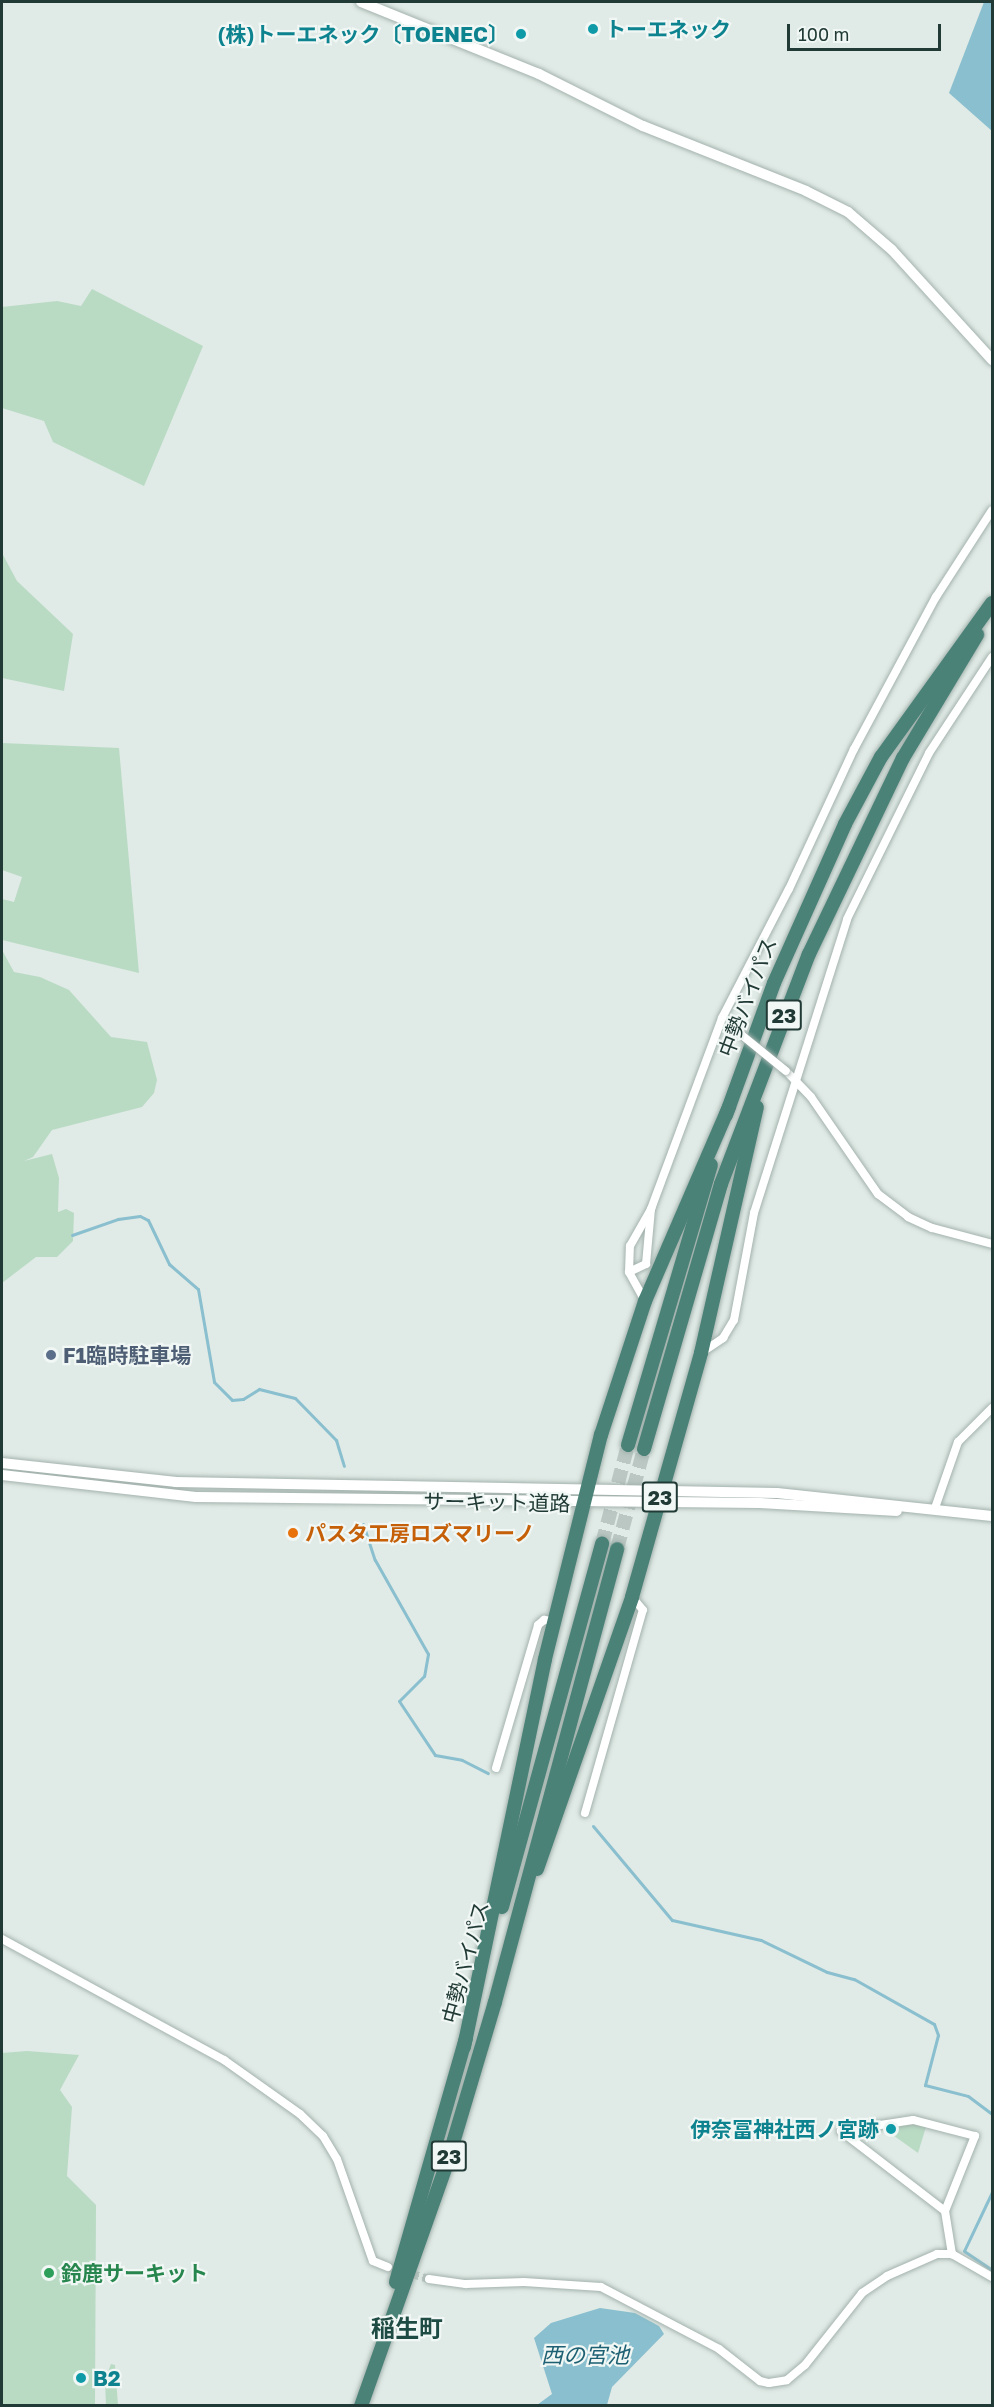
<!DOCTYPE html>
<meta charset="utf-8">
<style>
body{margin:0}
#map{position:relative;width:994px;height:2407px;overflow:hidden;background:#e0eae6;font-family:"Golos Text","Noto Sans JP",sans-serif}
div>[style]{position:absolute}
.green>*{inset:0;background:#b9dbc4}
.water>*{inset:0;background:#89bfce}
.stream>*{height:3px;margin:-1.5px;padding:0 1.5px;transform-origin:1.5px;border-radius:1.5px;background:#89bfce}
.minor-tunnel>*{height:8px;margin-top:-4px;transform-origin:0;background:repeating-linear-gradient(90deg,#bac7c3 0 8px,transparent 0 12px)}
.trunk-tunnel>*{height:14px;margin-top:-7px;transform-origin:0;background:repeating-linear-gradient(90deg,#bac7c3 0 14px,transparent 0 21px)}
.roads{filter:drop-shadow(0 0 2px #a3b2ad) drop-shadow(0 0 2px #a3b2ad)}
.minor>*{height:8px;margin:-4px;padding:0 4px;transform-origin:4px;border-radius:4px;background:#fff}
.tertiary>*{height:10px;margin:-5px;padding:0 5px;transform-origin:5px;border-radius:5px;background:#fff}
.trunk>*{height:14px;margin:-7px;padding:0 7px;transform-origin:7px;border-radius:7px;background:#4a8278}
.bridges{filter:drop-shadow(0 0 2px #a3b2ad) drop-shadow(0 0 2px #a3b2ad)}
.minor-bridge>*{height:8px;margin:-4px;padding:0 4px;transform-origin:4px;border-radius:4px;background:#fff}
.dots>*{width:16px;height:16px;translate:-50% -50%;box-sizing:border-box;border:3px solid #f0f7f4;border-radius:50%}
span{translate:-50% -50%;white-space:nowrap;text-align:center;line-height:1.15;-webkit-text-stroke:4.5px #f0f7f4;paint-order:stroke}
.shield-label span{padding:2px 4px;background:#f0f7f4;border:2px solid;border-radius:4px;-webkit-text-stroke-width:0}
.shield-label{font-size:20px;color:#213a35;font-weight:700}
.culture-label{font-size:21px;color:#0d838f;font-weight:700}
.left{translate:0 -50%;text-align:left}
.right{translate:-100% -50%;text-align:right}
.street-label{font-size:21px;color:#213a35}
.service-label{font-size:21px;color:#4e5e75;font-weight:700}
.food-label{font-size:21px;color:#c56008;font-weight:700}
.leisure-label{font-size:21px;color:#27864d;font-weight:700}
.water-label{font-size:22px;color:#1e6073;font-style:italic}
.quarter-label{font-size:24px;color:#1e4b43;font-weight:700}
.frame{position:absolute;inset:0;border:3px solid #213a35;pointer-events:none}
.scale{position:absolute;left:787px;top:24px;width:154px;height:27px;box-sizing:border-box;border:3px solid #213a35;border-top:0;padding-left:8px;font-size:18px;line-height:21px;white-space:nowrap;color:#213a35;-webkit-text-stroke:4px #f0f7f4;paint-order:stroke}
</style>
<div id="map">
<div class="green">
<i style="clip-path:polygon(92px 289px,203px 346px,144px 486px,53px 442px,44px 421px,2px 408px,2px 307px,57px 301px,81px 306px)"></i>
<i style="clip-path:polygon(2px 553px,17px 581px,73px 634px,64px 691px,2px 678px)"></i>
<i style="clip-path:polygon(2px 743px,119px 748px,139px 973px,2px 940px,2px 899px,14px 902px,22px 877px,2px 870px)"></i>
<i style="clip-path:polygon(2px 950px,14px 972px,40px 977px,69px 990px,111px 1037px,147px 1042px,157px 1080px,154px 1093px,142px 1107px,52px 1130px,33px 1157px,24px 1161px,52px 1154px,59px 1178px,58px 1212px,66px 1209px,74px 1213px,73px 1241px,57px 1257px,36px 1257px,2px 1283px)"></i>
<i style="clip-path:polygon(27px 2051px,79px 2055px,60px 2090px,72px 2107px,67px 2176px,96px 2205px,95px 2405px,2px 2405px,2px 2053px)"></i>
<i style="clip-path:polygon(913px 2123px,926px 2127px,918px 2153px,883px 2128px)"></i>
<i style="clip-path:polygon(111px 2364px,115px 2365px,118px 2405px,106px 2405px,105px 2380px)"></i>
</div>
<div class="water">
<i style="clip-path:polygon(984px 2px,992px 2px,992px 131px,949px 93px)"></i>
<i style="clip-path:polygon(600px 2308px,635px 2313px,659px 2326px,664px 2334px,612px 2387px,607px 2405px,537px 2405px,552px 2394px,534px 2338px,551px 2323px)"></i>
</div>
<div class="stream">
<i style="left:72px;top:1235px;width:49px;rotate:-19.2deg"></i>
<i style="left:118px;top:1219px;width:22px;rotate:-8deg"></i>
<i style="left:140px;top:1216px;width:9px;rotate:27deg"></i>
<i style="left:148px;top:1220px;width:49px;rotate:64.5deg"></i>
<i style="left:169px;top:1264px;width:38px;rotate:41deg"></i>
<i style="left:198px;top:1289px;width:94px;rotate:80.2deg"></i>
<i style="left:214px;top:1382px;width:25px;rotate:45deg"></i>
<i style="left:232px;top:1400px;width:11px;rotate:-5deg"></i>
<i style="left:243px;top:1399px;width:19px;rotate:-32deg"></i>
<i style="left:259px;top:1389px;width:37px;rotate:14deg"></i>
<i style="left:295px;top:1398px;width:59px;rotate:45.7deg"></i>
<i style="left:336px;top:1440px;width:27px;rotate:73deg"></i>
<i style="left:363px;top:1524px;width:38px;rotate:72deg"></i>
<i style="left:375px;top:1560px;width:108px;rotate:60.6deg"></i>
<i style="left:428px;top:1654px;width:22px;rotate:100deg"></i>
<i style="left:424px;top:1676px;width:35px;rotate:135deg"></i>
<i style="left:399px;top:1701px;width:65px;rotate:56.3deg"></i>
<i style="left:435px;top:1755px;width:27px;rotate:10deg"></i>
<i style="left:462px;top:1760px;width:29px;rotate:27deg"></i>
<i style="left:593px;top:1826px;width:123px;rotate:50deg"></i>
<i style="left:672px;top:1920px;width:91px;rotate:12.7deg"></i>
<i style="left:761px;top:1940px;width:73px;rotate:25.9deg"></i>
<i style="left:827px;top:1972px;width:28px;rotate:15deg"></i>
<i style="left:854px;top:1979px;width:92px;rotate:29.4deg"></i>
<i style="left:934px;top:2024px;width:12px;rotate:70deg"></i>
<i style="left:938px;top:2035px;width:52px;rotate:104.6deg"></i>
<i style="left:925px;top:2085px;width:44px;rotate:14.3deg"></i>
<i style="left:968px;top:2096px;width:30px;rotate:37deg"></i>
<i style="left:992px;top:2192px;width:65px;rotate:115.4deg"></i>
<i style="left:964px;top:2251px;width:34px;rotate:34deg"></i>
</div>
<div class="minor-tunnel">
<i style="left:388px;top:2267px;width:43px;rotate:16.3deg"></i>
</div>
<div class="trunk-tunnel">
<i style="left:602px;top:1544px;width:102px;rotate:-75.3deg"></i>
<i style="left:617px;top:1549px;width:104px;rotate:-74.9deg"></i>
</div>
<div class="roads">
<div class="minor">
<i style="left:786px;top:1071px;width:36px;rotate:46deg"></i>
<i style="left:811px;top:1097px;width:118px;rotate:55.4deg"></i>
<i style="left:878px;top:1194px;width:38px;rotate:37deg"></i>
<i style="left:908px;top:1217px;width:26px;rotate:25deg"></i>
<i style="left:932px;top:1228px;width:62px;rotate:14.9deg"></i>
<i style="left:629px;top:1272px;width:19px;rotate:-25deg"></i>
<i style="left:646px;top:1264px;width:55px;rotate:-84.8deg"></i>
<i style="left:645px;top:1301px;width:33px;rotate:-119deg"></i>
<i style="left:629px;top:1272px;width:26px;rotate:-88deg"></i>
<i style="left:630px;top:1246px;width:43px;rotate:-60.4deg"></i>
<i style="left:651px;top:1209px;width:204px;rotate:-69.6deg"></i>
<i style="left:722px;top:1018px;width:145px;rotate:-62.6deg"></i>
<i style="left:789px;top:889px;width:154px;rotate:-65.1deg"></i>
<i style="left:854px;top:749px;width:173px;rotate:-61.7deg"></i>
<i style="left:936px;top:597px;width:103px;rotate:-57.2deg"></i>
<i style="left:701px;top:1353px;width:27px;rotate:-34deg"></i>
<i style="left:723px;top:1338px;width:21px;rotate:-59deg"></i>
<i style="left:734px;top:1320px;width:109px;rotate:-79.4deg"></i>
<i style="left:754px;top:1213px;width:308px;rotate:-72.4deg"></i>
<i style="left:847px;top:919px;width:185px;rotate:-63.7deg"></i>
<i style="left:929px;top:753px;width:115px;rotate:-56.7deg"></i>
<i style="left:935px;top:1508px;width:70px;rotate:-70.8deg"></i>
<i style="left:958px;top:1442px;width:48px;rotate:-45deg"></i>
<i style="left:496px;top:1768px;width:149px;rotate:-73.6deg"></i>
<i style="left:538px;top:1625px;width:8px;rotate:-40deg"></i>
<i style="left:544px;top:1620px;width:10px;rotate:6deg"></i>
<i style="left:585px;top:1813px;width:211px;rotate:-74.1deg"></i>
<i style="left:643px;top:1610px;width:17px;rotate:-130deg"></i>
<i style="left:2px;top:1939px;width:253px;rotate:28.6deg"></i>
<i style="left:224px;top:2060px;width:93px;rotate:35.4deg"></i>
<i style="left:300px;top:2114px;width:32px;rotate:44deg"></i>
<i style="left:323px;top:2136px;width:27px;rotate:59deg"></i>
<i style="left:337px;top:2159px;width:108px;rotate:70.6deg"></i>
<i style="left:373px;top:2261px;width:16px;rotate:22deg"></i>
<i style="left:945px;top:2211px;width:81px;rotate:-68.2deg"></i>
<i style="left:975px;top:2136px;width:64px;rotate:-165.5deg"></i>
<i style="left:913px;top:2120px;width:73px;rotate:171.3deg"></i>
<i style="left:841px;top:2131px;width:131px;rotate:37.6deg"></i>
<i style="left:945px;top:2211px;width:44px;rotate:80.8deg"></i>
<i style="left:429px;top:2279px;width:37px;rotate:8deg"></i>
<i style="left:466px;top:2284px;width:58px;rotate:-2deg"></i>
<i style="left:524px;top:2282px;width:77px;rotate:3.7deg"></i>
<i style="left:601px;top:2287px;width:133px;rotate:27.7deg"></i>
<i style="left:719px;top:2349px;width:52px;rotate:38deg"></i>
<i style="left:760px;top:2381px;width:9px;rotate:13deg"></i>
<i style="left:769px;top:2383px;width:18px;rotate:-9deg"></i>
<i style="left:787px;top:2380px;width:23px;rotate:-40deg"></i>
<i style="left:805px;top:2365px;width:92px;rotate:-51.6deg"></i>
<i style="left:862px;top:2293px;width:30px;rotate:-34deg"></i>
<i style="left:887px;top:2276px;width:55px;rotate:-23.7deg"></i>
<i style="left:937px;top:2254px;width:15px"></i>
<i style="left:952px;top:2254px;width:46px;rotate:29.9deg"></i>
</div>
<div class="tertiary">
<i style="left:361px;top:2px;width:192px;rotate:22deg"></i>
<i style="left:539px;top:74px;width:116px;rotate:26.6deg"></i>
<i style="left:643px;top:126px;width:175px;rotate:21.7deg"></i>
<i style="left:806px;top:191px;width:47px;rotate:26.6deg"></i>
<i style="left:848px;top:212px;width:58px;rotate:40.8deg"></i>
<i style="left:892px;top:250px;width:149px;rotate:47.7deg"></i>
<i style="left:2px;top:1463px;width:175px;rotate:6.2deg"></i>
<i style="left:176px;top:1482px;width:601px;rotate:1.05deg"></i>
<i style="left:777px;top:1493px;width:216px;rotate:6.1deg"></i>
<i style="left:2px;top:1475px;width:195px;rotate:6.5deg"></i>
<i style="left:196px;top:1497px;width:564px;rotate:0.61deg"></i>
<i style="left:760px;top:1503px;width:137px;rotate:3.3deg"></i>
</div>
<div class="trunk">
<i style="left:726px;top:1115px;width:140px;rotate:-70deg"></i>
<i style="left:774px;top:983px;width:174px;rotate:-65.9deg"></i>
<i style="left:845px;top:824px;width:76px;rotate:-61.8deg"></i>
<i style="left:881px;top:757px;width:190px;rotate:-54.2deg"></i>
<i style="left:628px;top:1445px;width:292px;rotate:-73.5deg"></i>
<i style="left:644px;top:1449px;width:276px;rotate:-73.8deg"></i>
<i style="left:721px;top:1184px;width:246px;rotate:-69.1deg"></i>
<i style="left:809px;top:954px;width:217px;rotate:-64.4deg"></i>
<i style="left:903px;top:758px;width:144px;rotate:-59deg"></i>
<i style="left:537px;top:1869px;width:288px;rotate:-70.7deg"></i>
<i style="left:632px;top:1597px;width:254px;rotate:-74.2deg"></i>
<i style="left:701px;top:1353px;width:252px;rotate:-77.2deg"></i>
<i style="left:502px;top:1907px;width:377px;rotate:-74.6deg"></i>
<i style="left:464px;top:2047px;width:396px;rotate:-78.2deg"></i>
<i style="left:545px;top:1659px;width:231px;rotate:-76deg"></i>
<i style="left:601px;top:1435px;width:141px;rotate:-71.8deg"></i>
<i style="left:645px;top:1301px;width:211px;rotate:-66.6deg"></i>
<i style="left:396px;top:2282px;width:254px;rotate:-74deg"></i>
<i style="left:361px;top:2406px;width:258px;rotate:-70.5deg"></i>
<i style="left:447px;top:2163px;width:168px;rotate:-73.4deg"></i>
<i style="left:495px;top:2002px;width:469px;rotate:-74.9deg"></i>
</div>
</div>
<div class="bridges">
<div class="minor-bridge">
<i style="left:733px;top:1028px;width:68px;rotate:39.1deg"></i>
</div>
</div>
<div class="dots">
<i style="left:593px;top:29px;background:#0f9aa8"></i>
<i style="left:521px;top:34px;background:#0f9aa8"></i>
<i style="left:51px;top:1355px;background:#5c6f8a"></i>
<i style="left:293px;top:1533px;background:#e8710a"></i>
<i style="left:891px;top:2129px;background:#0f9aa8"></i>
<i style="left:49px;top:2273px;background:#2e9e5b"></i>
<i style="left:81px;top:2378px;background:#0f9aa8"></i>
</div>
<div class="shield-label">
<span style="left:784px;top:1015px">23</span>
<span style="left:660px;top:1497px">23</span>
<span style="left:449px;top:2156px">23</span>
</div>
<div class="culture-label">
<span class="left" style="left:605px;top:29px">トーエネック</span>
<span class="right" style="left:509px;top:34px">(株)トーエネック〔TOENEC〕</span>
<span class="right" style="left:879px;top:2129px">伊奈冨神社西ノ宮跡</span>
<span class="left" style="left:93px;top:2378px">B2</span>
</div>
<div class="street-label">
<span style="left:747px;top:997px;rotate:-69deg">中勢バイパス</span>
<span style="left:497px;top:1502px;rotate:1deg">サーキット道路</span>
<span style="left:465px;top:1962px;rotate:-75deg">中勢バイパス</span>
</div>
<div class="service-label">
<span class="left" style="left:63px;top:1355px">F1臨時駐車場</span>
</div>
<div class="food-label">
<span class="left" style="left:305px;top:1533px">パスタ工房ロズマリーノ</span>
</div>
<div class="leisure-label">
<span class="left" style="left:61px;top:2273px">鈴鹿サーキット</span>
</div>
<div class="water-label">
<span style="left:585px;top:2355px">西の宮池</span>
</div>
<div class="quarter-label">
<span style="left:407px;top:2328px">稲生町</span>
</div>
<div class="frame"></div>
<div class="scale">100 m</div>
</div>
